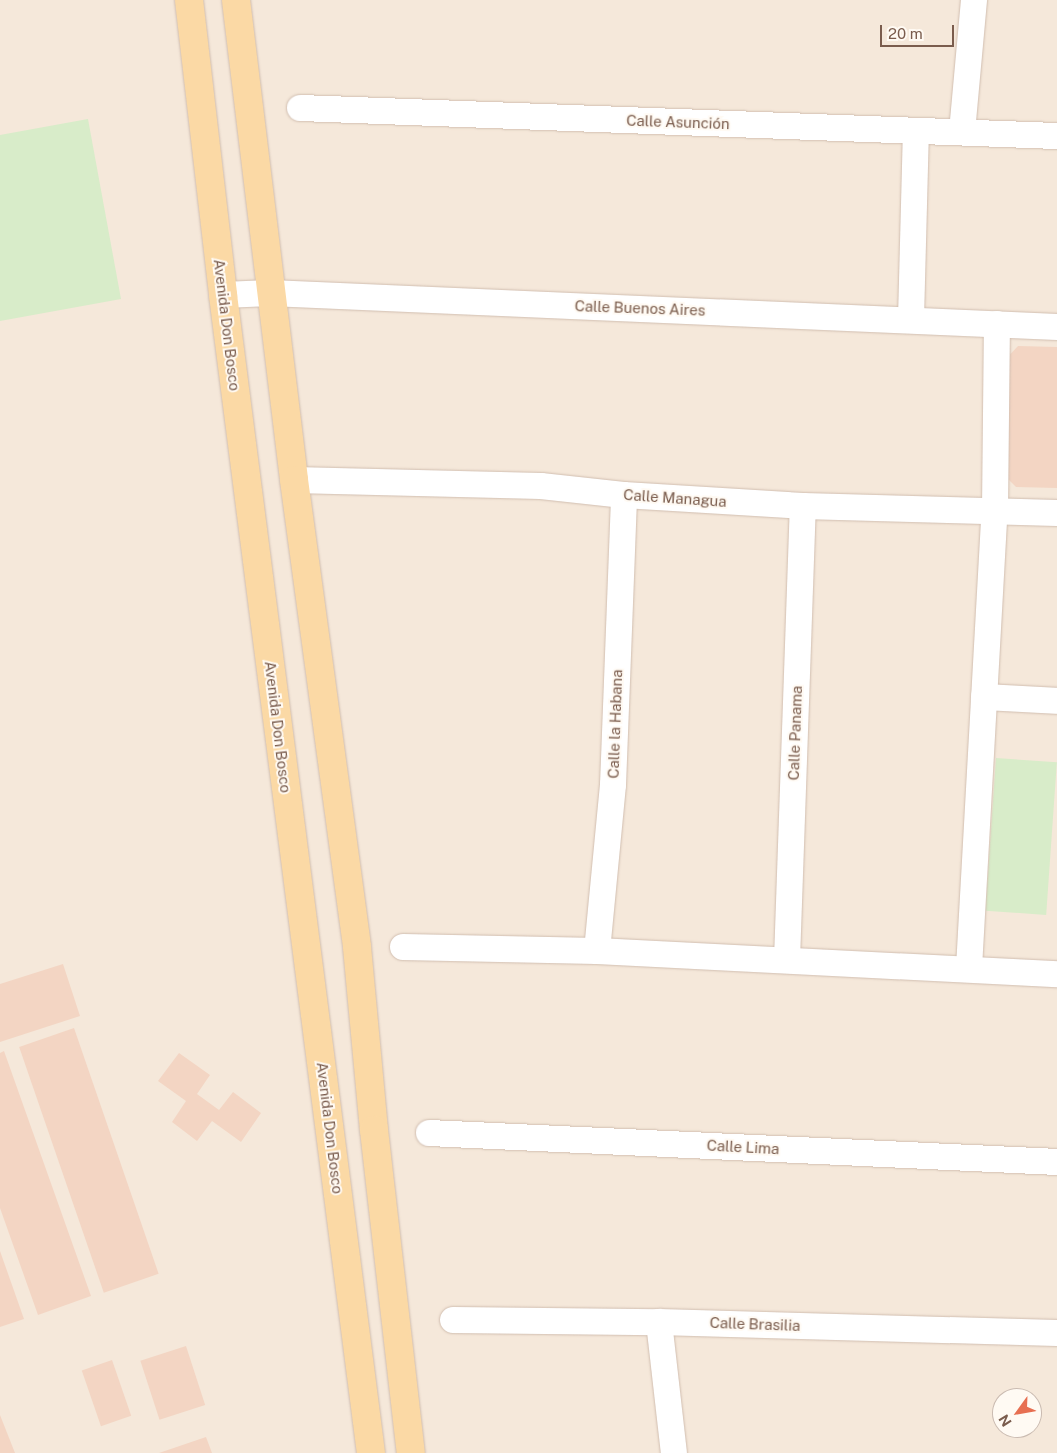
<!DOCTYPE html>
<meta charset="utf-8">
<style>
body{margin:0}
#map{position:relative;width:1057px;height:1453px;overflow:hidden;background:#fdf6ec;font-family:"Public Sans",sans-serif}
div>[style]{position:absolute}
.residential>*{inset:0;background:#f5e8da}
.green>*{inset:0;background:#d8ecc9;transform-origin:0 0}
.building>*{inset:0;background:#f3d5c3;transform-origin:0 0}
.roads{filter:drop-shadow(0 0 1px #d1beb0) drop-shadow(0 0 1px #d1beb0)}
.minor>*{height:26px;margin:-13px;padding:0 13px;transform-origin:13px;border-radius:13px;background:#fff}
.major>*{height:28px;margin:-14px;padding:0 14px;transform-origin:14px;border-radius:14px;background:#fbd9a5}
span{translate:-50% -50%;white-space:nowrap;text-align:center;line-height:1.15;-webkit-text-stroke:4px #fffaf3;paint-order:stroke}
.street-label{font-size:15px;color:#7a5c4d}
.north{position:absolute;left:992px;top:1388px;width:50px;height:50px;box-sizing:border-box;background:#fffaf3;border:1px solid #cabbb1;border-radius:50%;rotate:238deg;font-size:14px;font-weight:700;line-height:20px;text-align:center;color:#7a5c4d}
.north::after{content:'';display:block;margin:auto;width:18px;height:22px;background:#e76f51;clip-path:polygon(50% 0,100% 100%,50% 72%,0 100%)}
.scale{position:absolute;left:880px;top:25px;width:74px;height:22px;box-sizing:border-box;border:2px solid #7a5c4d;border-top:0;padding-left:6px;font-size:15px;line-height:18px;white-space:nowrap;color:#7a5c4d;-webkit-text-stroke:4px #fffaf3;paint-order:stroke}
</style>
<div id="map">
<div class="residential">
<i style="clip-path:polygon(evenodd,0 0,1057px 0,1057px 1453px,0 1453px,0 0,1002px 1398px,1032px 1398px,1032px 1428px,1002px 1428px,1002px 1398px)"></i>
</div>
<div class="green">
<i style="clip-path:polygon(88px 119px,121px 299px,0 321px,0 135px)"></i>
<i style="left:996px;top:758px;width:61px;height:153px;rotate:4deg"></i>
</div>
<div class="building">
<i style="clip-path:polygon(1018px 346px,1057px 347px,1057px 488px,1016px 487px,1002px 473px,1003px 362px)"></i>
<i style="clip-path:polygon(63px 964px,80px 1016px,0 1042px,0 984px)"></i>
<i style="left:74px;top:1028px;width:260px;height:58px;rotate:71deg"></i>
<i style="clip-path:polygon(4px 1051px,91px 1296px,38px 1315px,0 1208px,0 1053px)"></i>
<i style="clip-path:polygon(179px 1053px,210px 1075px,197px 1094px,219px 1110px,233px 1092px,261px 1113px,241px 1142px,212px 1121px,197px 1141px,172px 1122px,186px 1101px,158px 1081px)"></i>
<i style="clip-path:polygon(0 1251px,24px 1319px,0 1327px)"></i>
<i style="left:186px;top:1346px;width:62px;height:48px;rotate:72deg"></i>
<i style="left:112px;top:1360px;width:59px;height:32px;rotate:71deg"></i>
<i style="clip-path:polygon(0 1415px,15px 1453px,0 1453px)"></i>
<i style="clip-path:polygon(206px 1437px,212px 1453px,159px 1453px)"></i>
</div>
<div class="roads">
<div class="minor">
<i style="left:300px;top:108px;width:758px;rotate:2.12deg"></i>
<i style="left:962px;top:132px;width:133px;rotate:-84.8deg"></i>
<i style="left:223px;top:295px;width:47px;rotate:-2.4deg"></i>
<i style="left:270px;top:293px;width:788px;rotate:2.47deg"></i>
<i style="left:911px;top:319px;width:188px;rotate:-88.5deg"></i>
<i style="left:294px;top:480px;width:247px;rotate:1.4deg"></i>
<i style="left:541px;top:486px;width:83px;rotate:6.2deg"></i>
<i style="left:624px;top:495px;width:179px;rotate:3.5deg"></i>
<i style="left:803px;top:506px;width:254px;rotate:1.6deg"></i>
<i style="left:984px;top:697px;width:73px;rotate:3.1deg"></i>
<i style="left:403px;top:947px;width:194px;rotate:1.2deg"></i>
<i style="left:597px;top:951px;width:461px;rotate:2.9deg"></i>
<i style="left:597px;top:951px;width:167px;rotate:-84.5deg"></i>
<i style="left:613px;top:785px;width:290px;rotate:-87.8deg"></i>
<i style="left:787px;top:960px;width:454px;rotate:-88deg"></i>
<i style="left:969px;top:968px;width:459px;rotate:-86.8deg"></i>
<i style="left:995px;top:510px;width:186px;rotate:-89.4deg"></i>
<i style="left:429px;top:1133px;width:629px;rotate:2.64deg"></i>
<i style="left:453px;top:1320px;width:206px;rotate:0.6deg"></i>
<i style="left:659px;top:1322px;width:398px;rotate:1.6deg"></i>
<i style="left:659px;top:1322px;width:132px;rotate:83.5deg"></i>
</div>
<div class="major">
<i style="left:189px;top:0;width:297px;rotate:83.4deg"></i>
<i style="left:223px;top:295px;width:1167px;rotate:82.72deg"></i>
<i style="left:236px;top:0;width:483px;rotate:83.1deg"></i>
<i style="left:294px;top:480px;width:471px;rotate:82.3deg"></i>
<i style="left:357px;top:947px;width:184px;rotate:84.7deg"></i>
<i style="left:374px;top:1130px;width:325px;rotate:83.5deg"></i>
</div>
</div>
<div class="street-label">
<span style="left:678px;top:122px;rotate:2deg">Calle Asunción</span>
<span style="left:640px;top:308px;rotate:2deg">Calle Buenos Aires</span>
<span style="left:227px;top:325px;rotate:83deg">Avenida Don Bosco</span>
<span style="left:675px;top:498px;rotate:4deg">Calle Managua</span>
<span style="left:615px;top:724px;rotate:-88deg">Calle la Habana</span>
<span style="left:278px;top:727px;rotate:83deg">Avenida Don Bosco</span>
<span style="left:795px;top:733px;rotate:-88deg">Calle Panama</span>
<span style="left:330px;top:1128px;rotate:83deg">Avenida Don Bosco</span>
<span style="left:743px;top:1147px;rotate:3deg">Calle Lima</span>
<span style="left:755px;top:1324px;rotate:2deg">Calle Brasilia</span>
</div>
<div class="north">N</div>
<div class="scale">20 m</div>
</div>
